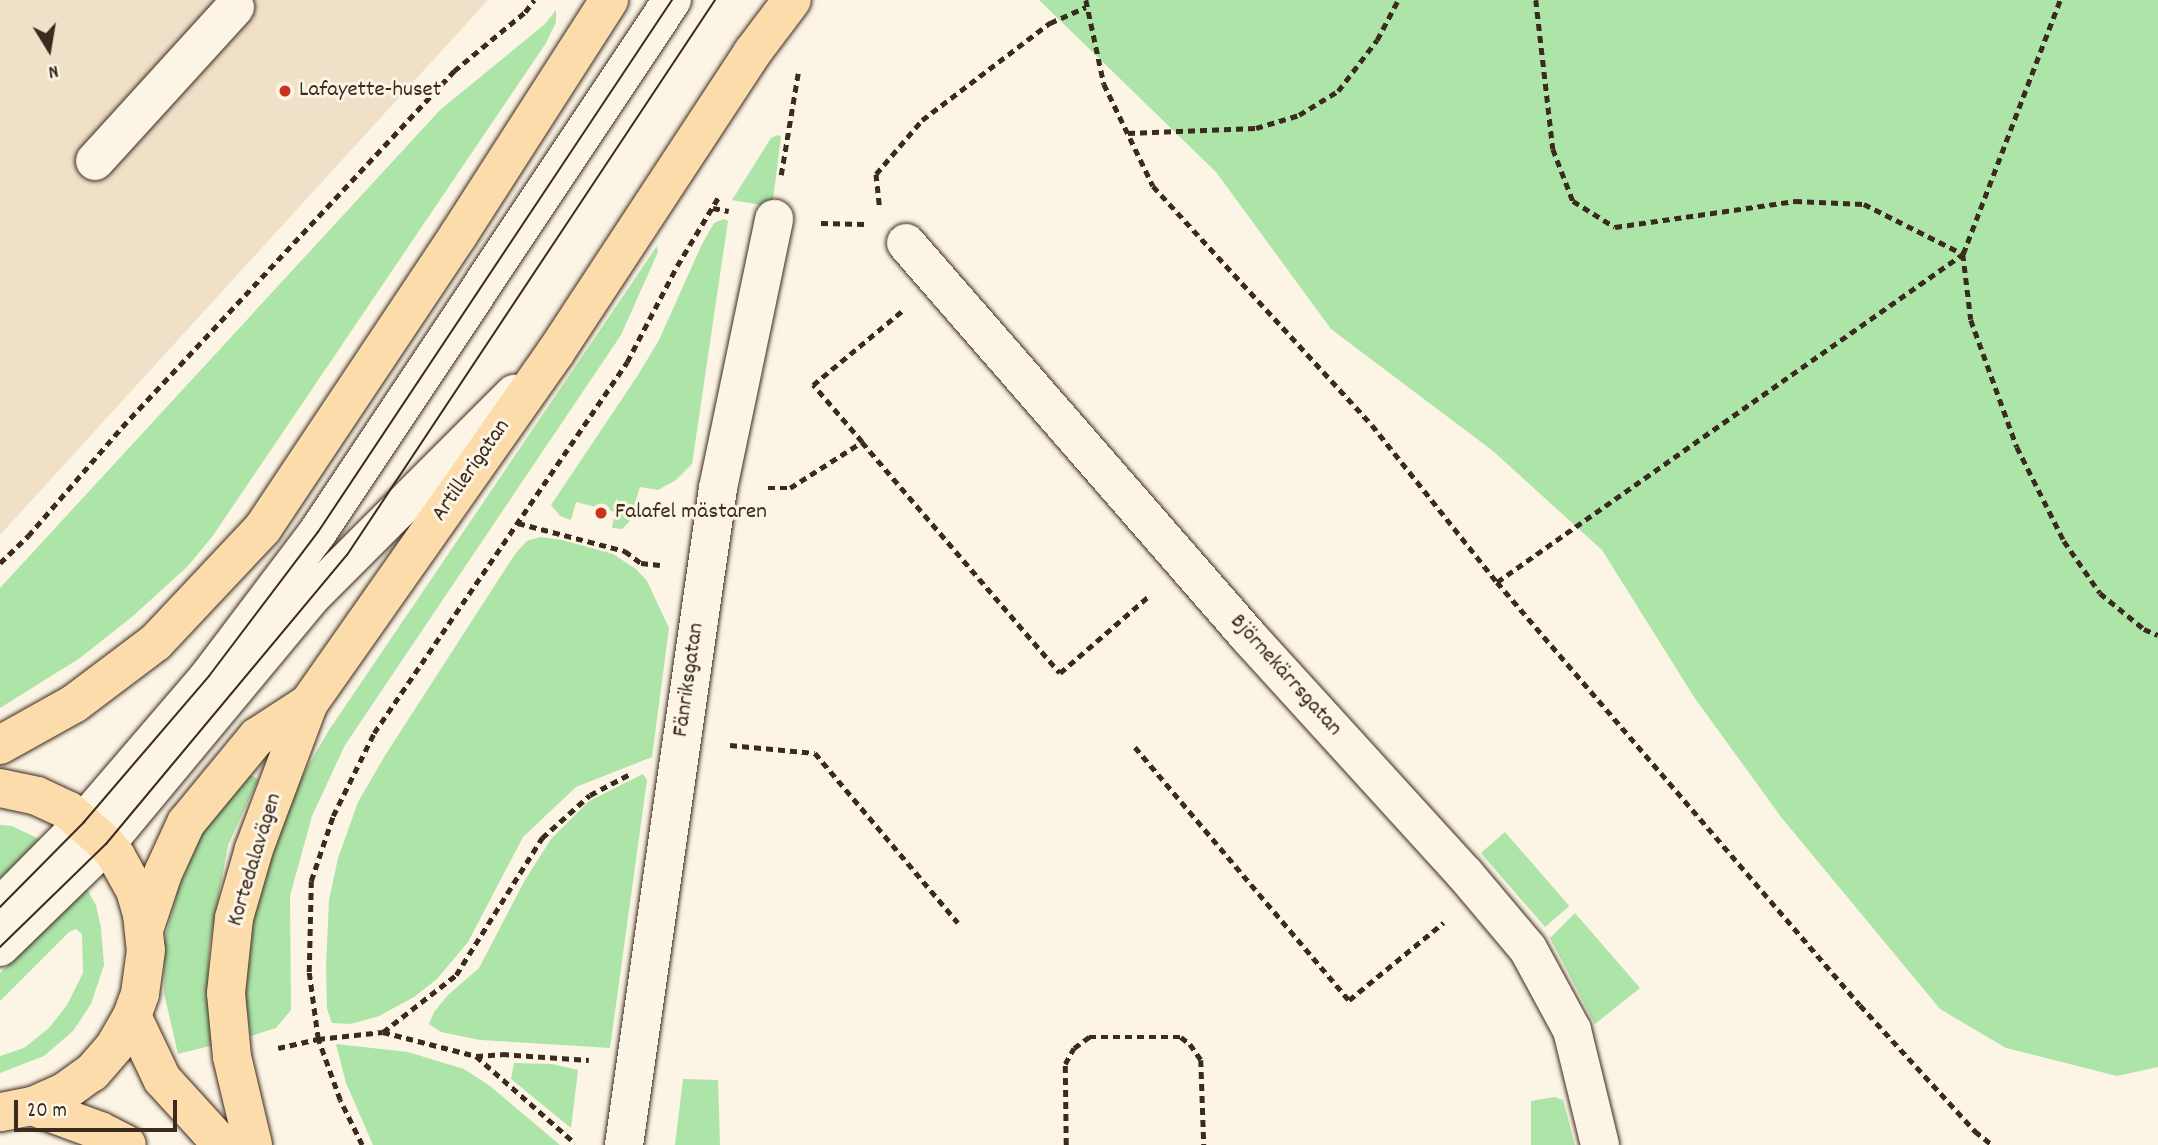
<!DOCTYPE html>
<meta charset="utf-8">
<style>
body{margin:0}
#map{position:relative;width:2158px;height:1145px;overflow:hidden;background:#fcf5e5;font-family:Dekko,sans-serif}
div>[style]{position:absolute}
.built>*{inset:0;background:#f0e0c8}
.green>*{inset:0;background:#ade4a8;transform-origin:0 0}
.path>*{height:4.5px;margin-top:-2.25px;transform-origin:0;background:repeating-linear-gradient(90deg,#3b2a1e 0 7px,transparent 0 12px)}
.roads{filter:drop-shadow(0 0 2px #3b2a1e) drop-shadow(0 0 2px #3b2a1e)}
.minor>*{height:38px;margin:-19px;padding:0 19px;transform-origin:19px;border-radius:19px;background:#fcf5e5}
.major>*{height:38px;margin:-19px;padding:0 19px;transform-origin:19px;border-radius:19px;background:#fddcac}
.tram>*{height:2px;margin:-1px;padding:0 1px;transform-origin:1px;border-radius:1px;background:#3b2a1e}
.dots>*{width:19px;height:19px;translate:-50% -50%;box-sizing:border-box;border:4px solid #fcf5e5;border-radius:50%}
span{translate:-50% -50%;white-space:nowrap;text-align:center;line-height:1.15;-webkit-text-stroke:6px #fcf5e5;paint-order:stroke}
.poi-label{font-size:23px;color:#3b2a1e}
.left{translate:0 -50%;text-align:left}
.street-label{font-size:23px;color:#3b2a1e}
.north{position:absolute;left:14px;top:14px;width:70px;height:70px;-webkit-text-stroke:5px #fcf5e5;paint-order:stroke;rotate:169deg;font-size:19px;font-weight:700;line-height:28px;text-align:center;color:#3b2a1e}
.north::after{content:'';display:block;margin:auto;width:24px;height:32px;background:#3b2a1e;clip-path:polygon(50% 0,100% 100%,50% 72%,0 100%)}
.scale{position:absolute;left:14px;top:1100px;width:163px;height:32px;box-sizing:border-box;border:4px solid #3b2a1e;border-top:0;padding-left:9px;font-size:21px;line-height:24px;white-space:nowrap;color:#3b2a1e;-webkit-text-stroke:5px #fcf5e5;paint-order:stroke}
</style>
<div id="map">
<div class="built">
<i style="clip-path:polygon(0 0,488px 0,0 535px)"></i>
</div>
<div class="green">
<i style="clip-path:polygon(1039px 0,2158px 0,2158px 1067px,2117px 1076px,2006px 1048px,1940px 1009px,1781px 817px,1694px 697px,1602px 550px,1493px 451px,1331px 329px,1216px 172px)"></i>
<i style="clip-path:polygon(556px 10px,556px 22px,546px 43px,212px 537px,188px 566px,133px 616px,80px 658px,0 708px,0 588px,440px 110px,545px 24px)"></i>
<i style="clip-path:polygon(778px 135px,781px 137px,772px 207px,732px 200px,771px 138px)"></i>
<i style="clip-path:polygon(724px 219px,728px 221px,692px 464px,676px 480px,658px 490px,640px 487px,629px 522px,622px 529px,612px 528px,615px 512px,576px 502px,571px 520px,560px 516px,551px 505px,638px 375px,659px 340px,702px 244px,714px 223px)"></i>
<i style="clip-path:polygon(657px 246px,658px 252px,621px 335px,345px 745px,312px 816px,290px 896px,291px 1010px,276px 1028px,251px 1036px,246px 1002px,245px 947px,286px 804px,329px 730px)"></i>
<i style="clip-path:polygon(540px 537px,562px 540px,613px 554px,636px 569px,647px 581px,669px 628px,652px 757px,576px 787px,523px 837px,468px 942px,437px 979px,414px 997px,379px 1016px,351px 1024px,332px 1023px,327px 1009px,326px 966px,329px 900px,338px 858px,358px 802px,386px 754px,515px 554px,527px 541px)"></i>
<i style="clip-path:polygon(643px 774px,647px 780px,610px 1048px,480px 1040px,441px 1032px,429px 1024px,434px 1012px,448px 995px,479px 968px,525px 880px,551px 839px,589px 801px)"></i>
<i style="clip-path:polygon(246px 776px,253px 776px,258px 780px,228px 845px,209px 948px,208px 990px,214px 1045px,178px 1054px,164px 993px,165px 939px,178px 890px,202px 833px)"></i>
<i style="clip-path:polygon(0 825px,12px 826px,39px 839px,0 879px)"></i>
<i style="left:1505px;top:832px;width:98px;height:32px;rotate:49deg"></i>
<i style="clip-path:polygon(86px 888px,96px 905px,101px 928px,104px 965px,91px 1004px,73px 1031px,44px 1056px,0 1073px,0 1056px,24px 1048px,49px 1028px,67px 1005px,83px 973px,82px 934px,76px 929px,69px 932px,0 1001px,0 973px)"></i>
<i style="clip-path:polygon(1575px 913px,1640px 988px,1595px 1024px,1550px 938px)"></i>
<i style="clip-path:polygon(336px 1044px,408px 1052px,464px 1069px,490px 1086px,560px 1145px,373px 1145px,346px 1083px)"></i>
<i style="clip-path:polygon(514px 1063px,552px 1064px,578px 1070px,571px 1128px,511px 1079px)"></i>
<i style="clip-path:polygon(683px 1079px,718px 1080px,720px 1145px,675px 1145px)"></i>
<i style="clip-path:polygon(1555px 1097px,1563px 1100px,1575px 1145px,1531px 1145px,1531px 1101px)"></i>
</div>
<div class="path">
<i style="left:1086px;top:0;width:86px;rotate:77.9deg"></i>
<i style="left:1104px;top:84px;width:113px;rotate:64.3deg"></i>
<i style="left:1153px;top:186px;width:324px;rotate:47.5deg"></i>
<i style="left:1372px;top:425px;width:201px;rotate:51.5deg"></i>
<i style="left:1497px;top:582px;width:557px;rotate:49.37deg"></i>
<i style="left:1860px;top:1005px;width:171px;rotate:47.6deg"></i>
<i style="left:1975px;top:1131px;width:22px;rotate:39deg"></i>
<i style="left:1536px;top:0;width:150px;rotate:83.5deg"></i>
<i style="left:1553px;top:149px;width:56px;rotate:69deg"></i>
<i style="left:1573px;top:201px;width:49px;rotate:31.8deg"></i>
<i style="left:1615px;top:227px;width:182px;rotate:-8.2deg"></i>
<i style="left:1795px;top:201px;width:69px;rotate:2.5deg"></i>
<i style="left:1864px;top:204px;width:111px;rotate:26.8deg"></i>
<i style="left:1963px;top:254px;width:66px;rotate:83.1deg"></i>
<i style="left:1971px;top:320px;width:135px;rotate:70.1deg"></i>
<i style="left:2017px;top:447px;width:105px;rotate:63.4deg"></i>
<i style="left:2064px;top:541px;width:63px;rotate:55.3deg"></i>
<i style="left:2100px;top:593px;width:57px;rotate:39.3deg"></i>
<i style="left:2144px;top:629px;width:15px;rotate:23deg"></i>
<i style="left:1128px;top:133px;width:128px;rotate:-2.2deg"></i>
<i style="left:1256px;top:128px;width:45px;rotate:-16.8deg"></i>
<i style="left:1299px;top:115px;width:46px;rotate:-31.6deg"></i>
<i style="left:1338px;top:91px;width:64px;rotate:-52.6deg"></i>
<i style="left:1377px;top:40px;width:45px;rotate:-62.3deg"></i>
<i style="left:781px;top:175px;width:103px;rotate:-80.5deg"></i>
<i style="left:879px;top:205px;width:31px;rotate:-96deg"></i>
<i style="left:876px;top:174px;width:71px;rotate:-49.6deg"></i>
<i style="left:922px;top:120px;width:161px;rotate:-37.2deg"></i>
<i style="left:1050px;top:23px;width:39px;rotate:-24deg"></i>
<i style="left:713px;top:208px;width:16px;rotate:11deg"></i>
<i style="left:821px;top:223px;width:43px;rotate:1.3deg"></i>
<i style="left:862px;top:442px;width:304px;rotate:49.4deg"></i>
<i style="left:1060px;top:673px;width:118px;rotate:-40.9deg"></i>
<i style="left:768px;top:488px;width:22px"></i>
<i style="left:790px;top:488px;width:85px;rotate:-32.6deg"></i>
<i style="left:862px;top:442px;width:75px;rotate:-130.7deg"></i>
<i style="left:813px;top:385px;width:117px;rotate:-39.8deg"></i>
<i style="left:518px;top:523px;width:111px;rotate:14.7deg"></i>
<i style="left:625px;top:551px;width:20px;rotate:37deg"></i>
<i style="left:641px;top:563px;width:19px;rotate:6deg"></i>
<i style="left:0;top:563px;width:39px;rotate:-44deg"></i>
<i style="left:28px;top:536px;width:144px;rotate:-49.2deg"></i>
<i style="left:122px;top:427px;width:487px;rotate:-47deg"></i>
<i style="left:454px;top:71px;width:92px;rotate:-39.7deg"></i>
<i style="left:525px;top:12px;width:15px;rotate:-53deg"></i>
<i style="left:1497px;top:582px;width:570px;rotate:-35.14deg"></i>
<i style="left:1963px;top:254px;width:272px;rotate:-69.1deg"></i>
<i style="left:730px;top:745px;width:85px;rotate:5.4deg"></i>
<i style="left:815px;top:753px;width:222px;rotate:49.9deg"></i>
<i style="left:1135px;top:747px;width:331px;rotate:49.8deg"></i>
<i style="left:1349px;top:1000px;width:122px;rotate:-39.3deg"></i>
<i style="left:383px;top:1032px;width:93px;rotate:-38deg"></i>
<i style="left:456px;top:975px;width:162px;rotate:-57.9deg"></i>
<i style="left:542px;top:838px;width:64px;rotate:-41.9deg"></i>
<i style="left:590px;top:795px;width:45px;rotate:-27.7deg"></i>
<i style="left:278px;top:1048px;width:41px;rotate:-12.7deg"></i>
<i style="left:318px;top:1039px;width:65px;rotate:-6.1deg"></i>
<i style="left:383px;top:1032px;width:96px;rotate:14.5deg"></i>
<i style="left:476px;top:1056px;width:132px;rotate:41.3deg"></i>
<i style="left:476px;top:1056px;width:26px;rotate:-4deg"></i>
<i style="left:502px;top:1054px;width:87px;rotate:3.9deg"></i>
<i style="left:362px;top:1145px;width:50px;rotate:-116.1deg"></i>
<i style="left:340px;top:1100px;width:65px;rotate:-109.8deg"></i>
<i style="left:318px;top:1039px;width:68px;rotate:-97.7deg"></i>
<i style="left:309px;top:972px;width:91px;rotate:-88.7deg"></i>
<i style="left:311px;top:881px;width:69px;rotate:-71.3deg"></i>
<i style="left:333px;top:816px;width:93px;rotate:-63.7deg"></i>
<i style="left:374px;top:733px;width:449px;rotate:-55.7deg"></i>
<i style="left:627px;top:362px;width:108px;rotate:-62.5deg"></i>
<i style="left:677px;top:266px;width:82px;rotate:-59deg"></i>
<i style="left:1066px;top:1145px;width:81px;rotate:-90.7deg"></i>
<i style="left:1065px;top:1064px;width:18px;rotate:-61deg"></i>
<i style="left:1074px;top:1048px;width:19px;rotate:-36deg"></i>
<i style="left:1089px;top:1037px;width:92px"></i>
<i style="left:1181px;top:1037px;width:11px;rotate:38deg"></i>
<i style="left:1190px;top:1044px;width:19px;rotate:55deg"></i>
<i style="left:1201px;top:1060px;width:85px;rotate:88deg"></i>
</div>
<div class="roads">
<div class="minor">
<i style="left:95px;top:161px;width:208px;rotate:-47.7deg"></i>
<i style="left:906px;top:243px;width:522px;rotate:48.96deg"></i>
<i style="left:1249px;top:637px;width:319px;rotate:47.7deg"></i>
<i style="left:1464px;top:873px;width:99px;rotate:49.9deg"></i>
<i style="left:1528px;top:949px;width:92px;rotate:61.5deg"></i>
<i style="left:1572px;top:1030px;width:118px;rotate:76.3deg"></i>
<i style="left:0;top:907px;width:120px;rotate:-45.3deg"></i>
<i style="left:84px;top:822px;width:192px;rotate:-49.4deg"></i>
<i style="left:209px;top:676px;width:181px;rotate:-52.9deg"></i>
<i style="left:318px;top:532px;width:639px;rotate:-56.36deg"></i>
<i style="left:0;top:947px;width:148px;rotate:-44.2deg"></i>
<i style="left:106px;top:844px;width:322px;rotate:-50.3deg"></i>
<i style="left:312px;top:596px;width:286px;rotate:-45deg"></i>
<i style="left:624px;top:1145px;width:664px;rotate:-81.86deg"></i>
<i style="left:718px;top:488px;width:275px;rotate:-78.2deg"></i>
</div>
<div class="major">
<i style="left:0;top:745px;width:86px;rotate:-29.2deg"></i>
<i style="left:75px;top:703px;width:101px;rotate:-37deg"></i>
<i style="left:156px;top:642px;width:156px;rotate:-46.8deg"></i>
<i style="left:263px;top:528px;width:353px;rotate:-56.3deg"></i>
<i style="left:459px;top:234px;width:278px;rotate:-57.3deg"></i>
<i style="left:0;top:788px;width:38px;rotate:12deg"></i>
<i style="left:37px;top:796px;width:35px;rotate:25deg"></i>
<i style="left:69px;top:811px;width:50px;rotate:41.7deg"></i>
<i style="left:106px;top:844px;width:16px;rotate:50deg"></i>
<i style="left:116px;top:856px;width:39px;rotate:61deg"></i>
<i style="left:135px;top:890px;width:25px;rotate:74deg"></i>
<i style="left:142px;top:914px;width:36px;rotate:84deg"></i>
<i style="left:146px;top:950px;width:44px;rotate:97.8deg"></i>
<i style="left:140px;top:994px;width:23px;rotate:110deg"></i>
<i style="left:132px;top:1016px;width:34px;rotate:120deg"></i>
<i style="left:115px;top:1046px;width:35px;rotate:131deg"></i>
<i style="left:92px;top:1072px;width:34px;rotate:144deg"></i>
<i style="left:64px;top:1092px;width:35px;rotate:156deg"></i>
<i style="left:32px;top:1106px;width:33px;rotate:169deg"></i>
<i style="left:145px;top:927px;width:57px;rotate:-71.6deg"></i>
<i style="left:163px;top:873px;width:55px;rotate:-65.3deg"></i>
<i style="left:186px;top:823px;width:112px;rotate:-50.5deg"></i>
<i style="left:257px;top:737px;width:62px;rotate:-33.2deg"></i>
<i style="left:309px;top:703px;width:428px;rotate:-54.9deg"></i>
<i style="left:555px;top:353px;width:359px;rotate:-56.7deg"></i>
<i style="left:752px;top:53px;width:66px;rotate:-53deg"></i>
<i style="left:132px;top:1016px;width:70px;rotate:64.5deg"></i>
<i style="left:162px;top:1079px;width:89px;rotate:47.7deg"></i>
<i style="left:32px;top:1106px;width:72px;rotate:20.2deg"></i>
<i style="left:100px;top:1131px;width:30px;rotate:27deg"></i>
<i style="left:253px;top:1145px;width:90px;rotate:-103.4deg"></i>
<i style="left:232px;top:1057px;width:64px;rotate:-95.4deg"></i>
<i style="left:226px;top:993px;width:75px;rotate:-83.9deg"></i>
<i style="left:234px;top:918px;width:72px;rotate:-73.8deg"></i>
<i style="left:254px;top:849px;width:156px;rotate:-69.4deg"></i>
</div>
</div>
<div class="tram">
<i style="left:0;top:907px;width:120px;rotate:-45.3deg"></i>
<i style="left:84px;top:822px;width:192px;rotate:-49.4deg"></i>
<i style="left:209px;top:676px;width:181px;rotate:-52.9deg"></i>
<i style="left:318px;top:532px;width:639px;rotate:-56.36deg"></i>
<i style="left:0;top:947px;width:148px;rotate:-44.2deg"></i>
<i style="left:106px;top:844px;width:376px;rotate:-50.2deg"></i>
<i style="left:347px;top:555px;width:666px;rotate:-56.45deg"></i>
</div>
<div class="dots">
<i style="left:285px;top:91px;background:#c8321e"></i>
<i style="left:601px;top:513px;background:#c8321e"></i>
</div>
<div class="poi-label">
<span class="left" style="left:299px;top:91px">Lafayette-huset</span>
<span class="left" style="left:615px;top:513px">Falafel mästaren</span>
</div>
<div class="street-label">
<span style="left:472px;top:471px;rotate:-55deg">Artillerigatan</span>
<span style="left:1285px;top:676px;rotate:48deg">Björnekärrsgatan</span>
<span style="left:690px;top:680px;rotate:-82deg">Fänriksgatan</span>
<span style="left:256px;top:860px;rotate:-73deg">Kortedalavägen</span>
</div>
<div class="north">N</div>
<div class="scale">20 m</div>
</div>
